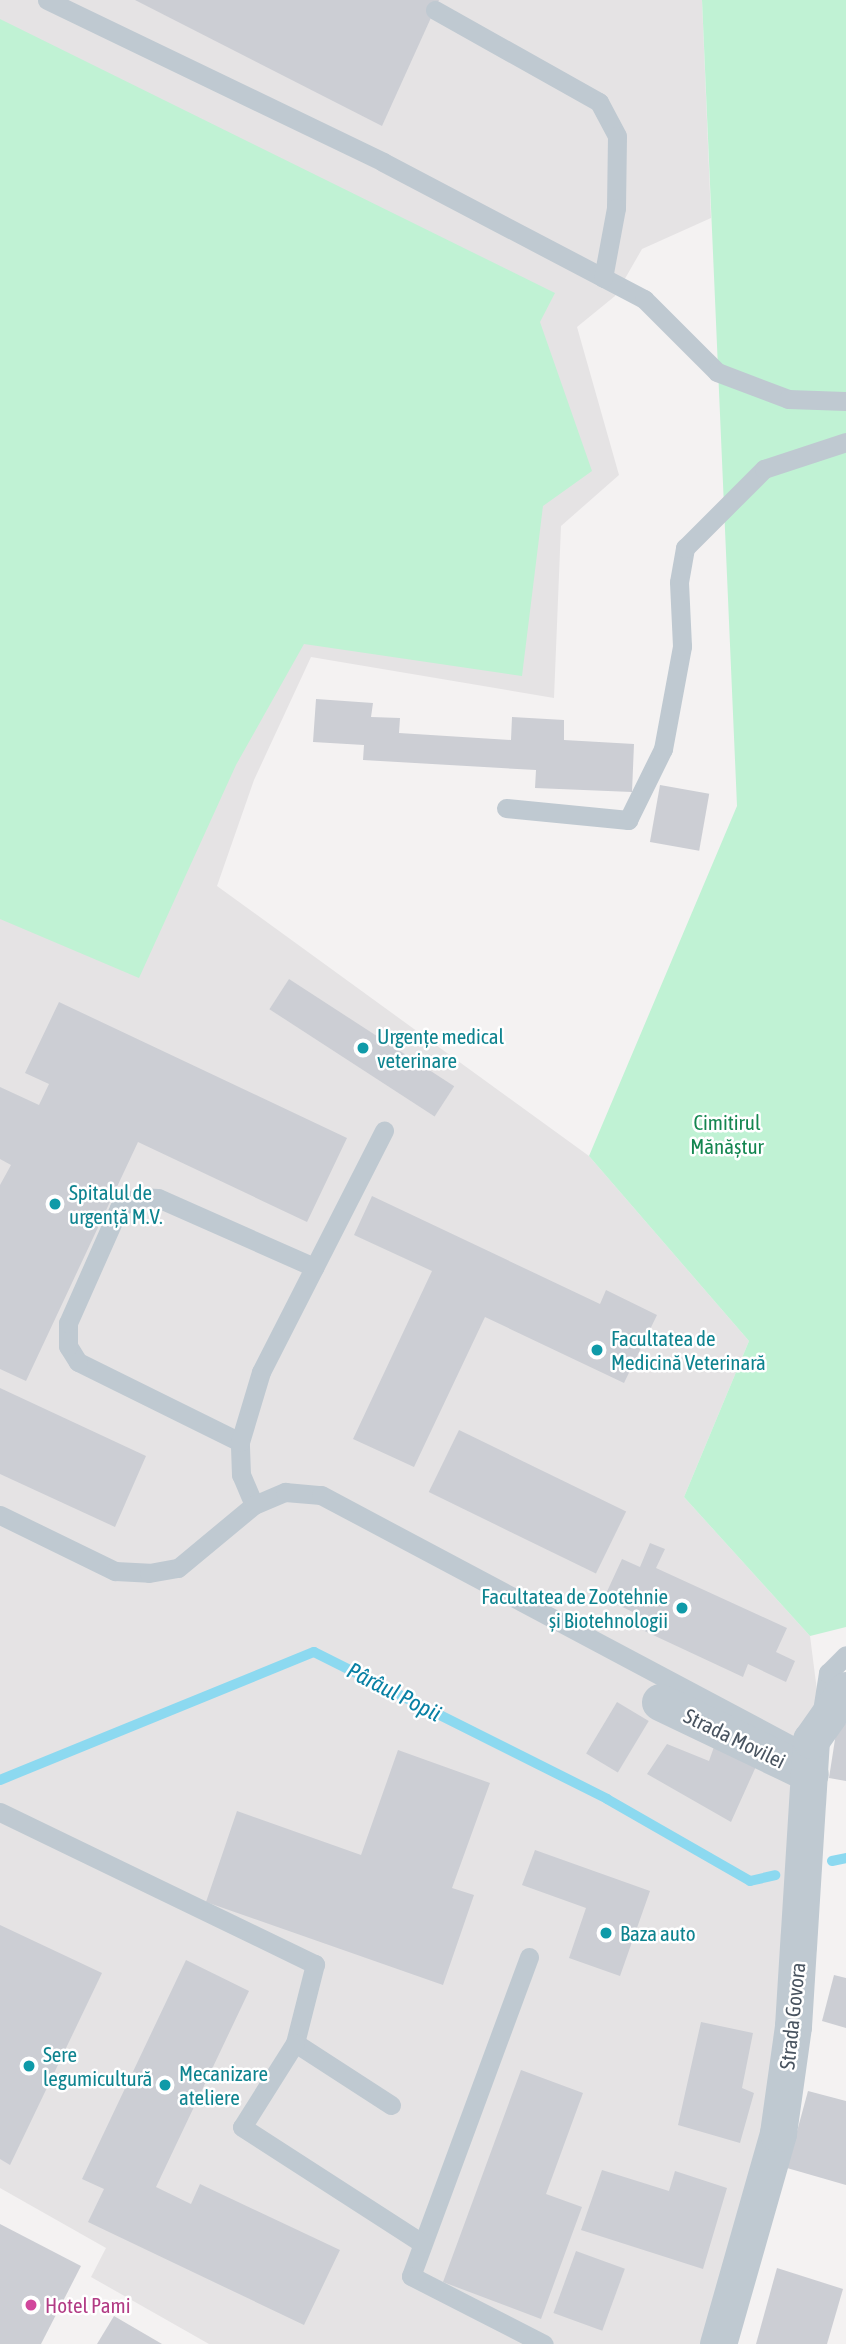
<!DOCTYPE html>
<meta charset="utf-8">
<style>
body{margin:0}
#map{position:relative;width:846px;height:2344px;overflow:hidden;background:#f4f2f2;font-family:"Asap Condensed",sans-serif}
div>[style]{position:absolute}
.education>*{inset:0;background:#e5e3e4}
.green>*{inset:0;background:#c0f2d4}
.stream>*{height:10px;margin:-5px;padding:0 5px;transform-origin:5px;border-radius:5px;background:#8cd9f0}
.building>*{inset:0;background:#ccced4;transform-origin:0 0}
.lane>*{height:19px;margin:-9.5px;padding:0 9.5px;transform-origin:9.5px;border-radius:9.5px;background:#bfc9d1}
.street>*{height:37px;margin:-18.5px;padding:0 18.5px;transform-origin:18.5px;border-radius:18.5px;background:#bfc9d1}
.dots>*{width:19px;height:19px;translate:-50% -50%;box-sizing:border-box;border:4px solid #fff;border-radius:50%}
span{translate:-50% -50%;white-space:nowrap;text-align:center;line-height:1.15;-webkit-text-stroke:5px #fff;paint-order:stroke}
.culture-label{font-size:21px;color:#0d838f}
.left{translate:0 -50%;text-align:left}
.right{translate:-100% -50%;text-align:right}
.park-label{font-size:21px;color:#148650}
.street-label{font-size:21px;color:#495460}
.hotel-label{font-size:21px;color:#b23c85}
.water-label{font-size:23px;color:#0880a4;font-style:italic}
</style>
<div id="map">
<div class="education">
<i style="clip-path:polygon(0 0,702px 0,711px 218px,642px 249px,615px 296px,577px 327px,619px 475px,561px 526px,554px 698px,311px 657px,254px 780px,217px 886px,589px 1156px,749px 1341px,684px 1497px,810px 1636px,821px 1722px,793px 2026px,718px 2344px,209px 2344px,91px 2277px,106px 2248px,0 2188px)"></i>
</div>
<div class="green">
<i style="clip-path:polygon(702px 0,846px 0,846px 1627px,810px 1636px,684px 1497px,749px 1341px,589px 1156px,737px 806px)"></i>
<i style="clip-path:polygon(0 19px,555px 293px,540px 322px,592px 471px,543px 506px,522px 676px,304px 644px,236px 765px,139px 978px,0 919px)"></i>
</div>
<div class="stream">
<i style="left:0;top:1780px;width:339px;rotate:-22.2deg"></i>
<i style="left:314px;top:1652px;width:328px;rotate:26.6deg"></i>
<i style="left:607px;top:1799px;width:165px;rotate:29.8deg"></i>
<i style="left:750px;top:1881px;width:26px;rotate:-13deg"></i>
<i style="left:832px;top:1861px;width:14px;rotate:-12deg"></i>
</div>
<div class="building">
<i style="clip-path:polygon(135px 0,439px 0,382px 126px)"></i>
<i style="clip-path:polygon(316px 699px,373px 703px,371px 717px,400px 718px,399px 733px,511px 740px,512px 717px,564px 720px,564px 740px,634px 744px,632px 792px,535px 788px,536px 770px,363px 760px,364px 745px,313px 742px)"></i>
<i style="left:660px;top:785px;width:50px;height:58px;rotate:10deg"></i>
<i style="left:289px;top:979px;width:197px;height:36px;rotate:33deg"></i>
<i style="clip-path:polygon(59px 1002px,347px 1138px,307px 1222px,138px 1142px,26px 1381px,0 1369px,0 1185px,11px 1165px,0 1159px,0 1087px,39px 1105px,49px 1084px,25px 1073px)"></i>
<i style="clip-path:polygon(372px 1196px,600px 1304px,606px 1290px,657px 1315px,624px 1383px,485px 1317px,414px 1467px,353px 1439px,432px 1271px,354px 1235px)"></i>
<i style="clip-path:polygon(0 1388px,146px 1456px,115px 1527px,0 1474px)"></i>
<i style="left:459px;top:1430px;width:186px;height:69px;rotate:26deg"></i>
<i style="clip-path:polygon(650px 1543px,665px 1549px,656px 1568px,787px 1628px,776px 1652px,795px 1661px,786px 1682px,748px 1664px,743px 1677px,638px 1628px,643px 1617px,604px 1598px,622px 1559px,640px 1567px)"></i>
<i style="left:617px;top:1702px;width:37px;height:60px;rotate:31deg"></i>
<i style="clip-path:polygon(838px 1720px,846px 1724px,846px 1781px,829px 1778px)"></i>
<i style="clip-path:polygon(667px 1744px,709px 1761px,715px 1744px,758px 1762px,731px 1822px,647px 1774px)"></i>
<i style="clip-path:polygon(398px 1750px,490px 1783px,452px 1888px,474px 1895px,443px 1985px,206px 1902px,237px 1811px,361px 1855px)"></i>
<i style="clip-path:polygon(535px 1850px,650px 1891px,620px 1976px,569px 1958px,586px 1908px,522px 1885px)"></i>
<i style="clip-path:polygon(0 1925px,102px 1973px,10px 2165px,0 2159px)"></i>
<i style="clip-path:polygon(186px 1960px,249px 1991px,156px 2187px,191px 2204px,200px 2184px,340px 2250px,304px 2325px,88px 2222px,104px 2189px,82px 2179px)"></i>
<i style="clip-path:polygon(834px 1975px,846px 1978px,846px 2028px,822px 2021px)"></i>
<i style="clip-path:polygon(701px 2022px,753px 2033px,742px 2088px,754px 2093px,740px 2143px,678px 2125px)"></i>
<i style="clip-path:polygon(521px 2070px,583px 2093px,546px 2194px,582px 2207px,541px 2319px,443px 2282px)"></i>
<i style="clip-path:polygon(808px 2091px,846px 2101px,846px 2185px,787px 2168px)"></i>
<i style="clip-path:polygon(602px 2170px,669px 2191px,675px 2171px,727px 2188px,703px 2269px,581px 2230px)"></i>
<i style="clip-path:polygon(0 2224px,81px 2266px,41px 2344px,0 2344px)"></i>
<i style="left:576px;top:2251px;width:52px;height:66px;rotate:20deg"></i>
<i style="clip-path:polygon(777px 2268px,843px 2289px,827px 2344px,756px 2344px)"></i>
<i style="clip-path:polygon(114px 2316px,162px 2344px,97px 2344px)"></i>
</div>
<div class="lane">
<i style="left:47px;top:0;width:373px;rotate:25.7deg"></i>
<i style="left:383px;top:162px;width:295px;rotate:27.7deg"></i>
<i style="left:644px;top:299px;width:103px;rotate:45deg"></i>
<i style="left:717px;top:372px;width:76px;rotate:20.8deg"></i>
<i style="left:788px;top:399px;width:58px;rotate:2deg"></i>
<i style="left:435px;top:10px;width:188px;rotate:29.3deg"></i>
<i style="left:599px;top:102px;width:38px;rotate:62deg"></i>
<i style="left:617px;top:136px;width:72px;rotate:90.8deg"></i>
<i style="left:616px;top:208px;width:71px;rotate:100.5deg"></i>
<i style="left:506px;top:808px;width:123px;rotate:5.6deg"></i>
<i style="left:628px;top:820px;width:79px;rotate:-63.8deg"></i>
<i style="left:663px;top:749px;width:105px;rotate:-79.5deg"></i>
<i style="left:682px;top:646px;width:64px;rotate:-92.7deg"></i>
<i style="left:679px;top:582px;width:35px;rotate:-80deg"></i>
<i style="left:685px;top:548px;width:112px;rotate:-45deg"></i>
<i style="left:764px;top:469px;width:86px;rotate:-18.2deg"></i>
<i style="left:240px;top:1442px;width:181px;rotate:-153.7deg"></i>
<i style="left:78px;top:1362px;width:19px;rotate:-122deg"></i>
<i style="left:68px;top:1346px;width:23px;rotate:-90deg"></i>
<i style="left:68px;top:1323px;width:126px;rotate:-66.1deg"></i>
<i style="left:119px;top:1208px;width:22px;rotate:-30deg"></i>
<i style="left:138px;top:1197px;width:20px;rotate:3deg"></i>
<i style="left:158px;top:1198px;width:171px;rotate:23.9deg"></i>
<i style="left:254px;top:1505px;width:33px;rotate:-113deg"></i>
<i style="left:241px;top:1475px;width:33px;rotate:-92deg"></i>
<i style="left:240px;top:1442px;width:73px;rotate:-73.3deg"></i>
<i style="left:261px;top:1372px;width:271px;rotate:-63deg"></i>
<i style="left:0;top:1515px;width:128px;rotate:26deg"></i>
<i style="left:115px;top:1571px;width:34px;rotate:3deg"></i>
<i style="left:149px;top:1573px;width:29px;rotate:-10deg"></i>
<i style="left:178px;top:1568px;width:99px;rotate:-39.7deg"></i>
<i style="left:254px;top:1505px;width:34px;rotate:-23deg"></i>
<i style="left:285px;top:1492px;width:36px;rotate:5deg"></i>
<i style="left:321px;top:1495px;width:549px;rotate:28.01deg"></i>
<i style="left:821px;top:1717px;width:45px;rotate:-81deg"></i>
<i style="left:828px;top:1673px;width:25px;rotate:-45deg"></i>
<i style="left:0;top:1812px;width:350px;rotate:25.8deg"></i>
<i style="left:315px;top:1964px;width:81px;rotate:104.2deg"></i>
<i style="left:529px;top:1957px;width:340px;rotate:110.3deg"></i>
<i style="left:411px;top:2276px;width:149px;rotate:27.1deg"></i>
<i style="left:391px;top:2105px;width:114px;rotate:-147.1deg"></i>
<i style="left:295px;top:2043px;width:99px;rotate:122.2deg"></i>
<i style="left:242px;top:2127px;width:214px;rotate:32.8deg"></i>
</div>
<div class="street">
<i style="left:660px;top:1702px;width:166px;rotate:25.6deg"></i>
<i style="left:718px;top:2344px;width:219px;rotate:-74.1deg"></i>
<i style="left:778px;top:2133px;width:108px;rotate:-82deg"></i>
<i style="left:793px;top:2026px;width:287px;rotate:-86.4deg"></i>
<i style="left:811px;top:1740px;width:61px;rotate:-55deg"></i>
</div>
<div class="dots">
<i style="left:363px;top:1048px;background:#0f9aa8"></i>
<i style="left:55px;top:1204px;background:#0f9aa8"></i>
<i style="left:597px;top:1350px;background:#0f9aa8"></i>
<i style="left:682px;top:1608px;background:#0f9aa8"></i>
<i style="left:606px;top:1933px;background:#0f9aa8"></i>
<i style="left:29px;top:2066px;background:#0f9aa8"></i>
<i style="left:165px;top:2085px;background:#0f9aa8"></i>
<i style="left:31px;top:2305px;background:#d1479c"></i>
</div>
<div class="culture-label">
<span class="left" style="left:377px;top:1048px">Urgențe medical<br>veterinare</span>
<span class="left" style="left:69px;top:1204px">Spitalul de<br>urgență M.V.</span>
<span class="left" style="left:611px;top:1350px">Facultatea de<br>Medicină Veterinară</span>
<span class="right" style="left:668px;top:1608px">Facultatea de Zootehnie<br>și Biotehnologii</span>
<span class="left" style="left:620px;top:1933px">Baza auto</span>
<span class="left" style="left:43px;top:2066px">Sere<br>legumicultură</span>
<span class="left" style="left:179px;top:2085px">Mecanizare<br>ateliere</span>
</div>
<div class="park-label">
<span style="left:727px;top:1134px">Cimitirul<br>Mănăștur</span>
</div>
<div class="street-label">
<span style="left:735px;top:1738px;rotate:26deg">Strada Movilei</span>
<span style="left:792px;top:2016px;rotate:-84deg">Strada Govora</span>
</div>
<div class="hotel-label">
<span class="left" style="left:45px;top:2305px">Hotel Pami</span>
</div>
<div class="water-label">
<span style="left:394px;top:1692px;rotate:27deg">Pârâul Popii</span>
</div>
</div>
